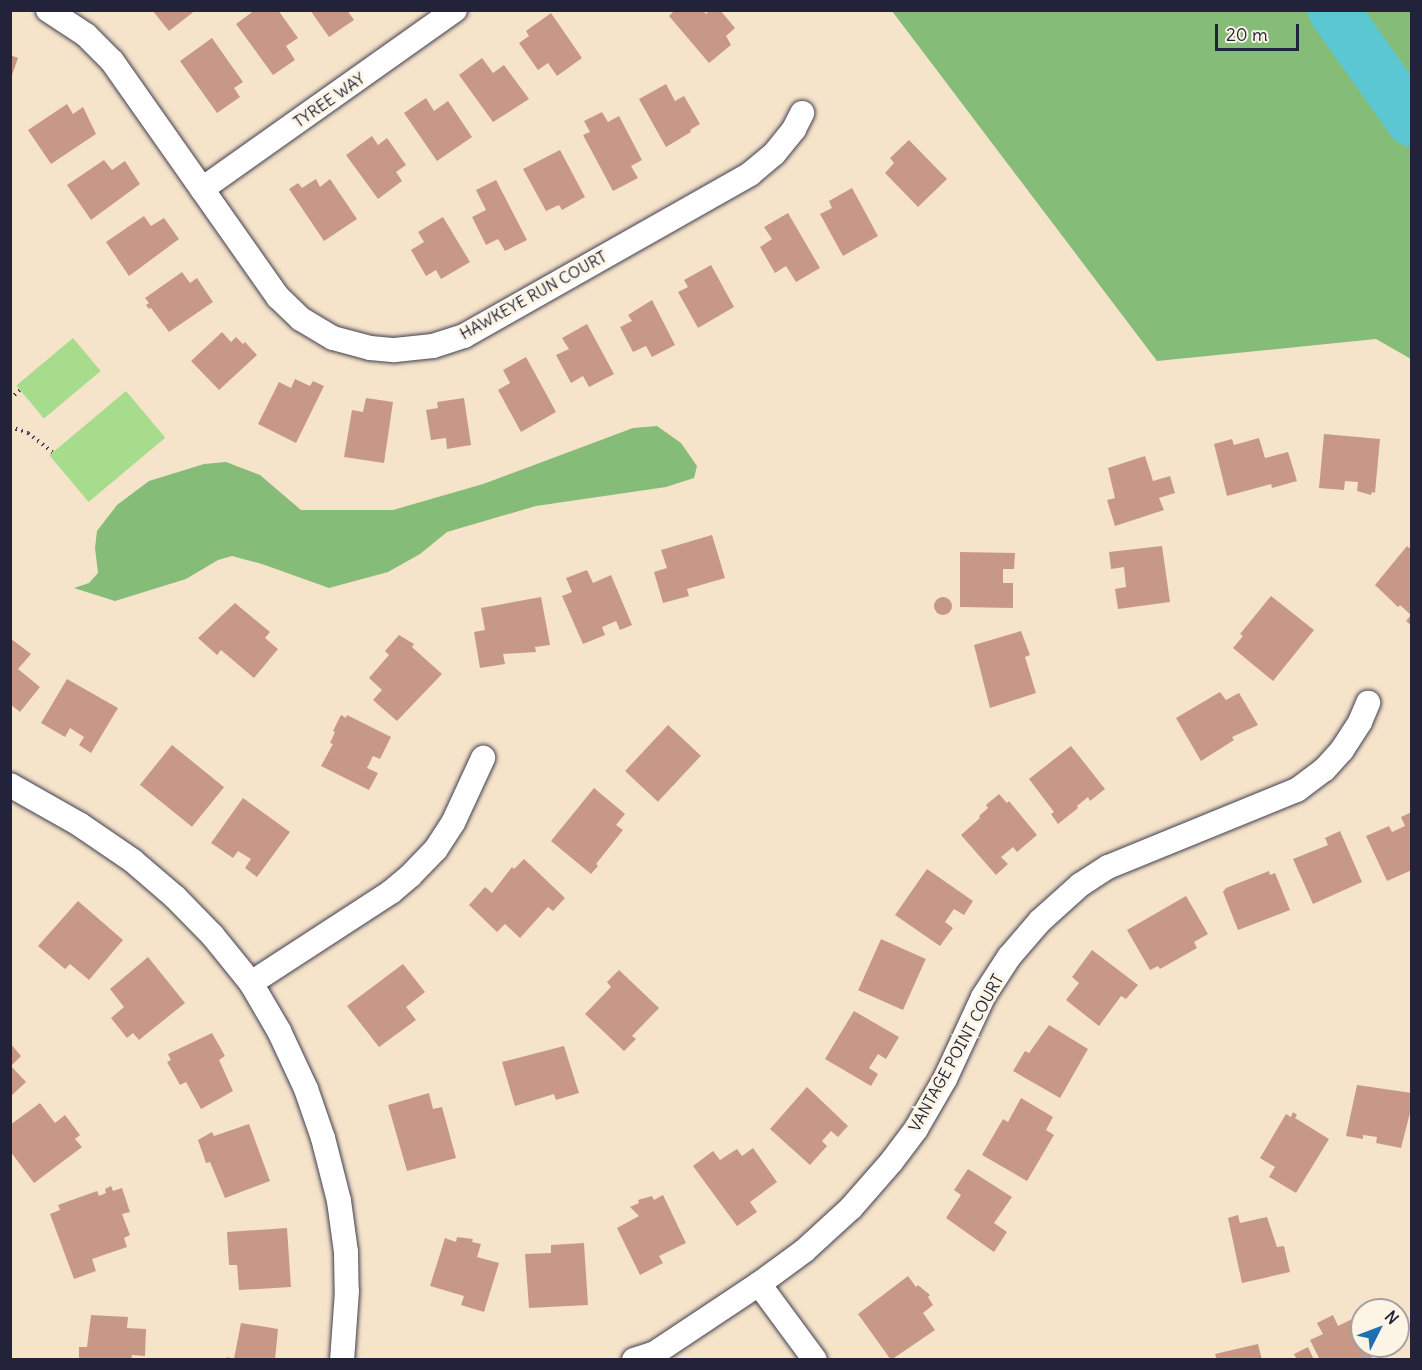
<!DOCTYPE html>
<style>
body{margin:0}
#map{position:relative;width:1422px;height:1370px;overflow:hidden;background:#f6e4ca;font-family:Delius,sans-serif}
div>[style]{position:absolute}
.green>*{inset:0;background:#a7dc8c;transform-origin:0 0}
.forest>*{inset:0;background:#85bc78}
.river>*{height:51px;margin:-25.5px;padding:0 25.5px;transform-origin:25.5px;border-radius:25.5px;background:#5bc7d3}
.building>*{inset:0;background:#c89886;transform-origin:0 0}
.round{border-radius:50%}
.path>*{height:4px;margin-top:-2px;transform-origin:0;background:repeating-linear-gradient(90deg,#423f50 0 1.5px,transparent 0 6px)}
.roads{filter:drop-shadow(0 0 2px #423f50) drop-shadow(0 0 2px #423f50)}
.street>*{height:24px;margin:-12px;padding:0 12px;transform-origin:12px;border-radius:12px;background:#fff}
span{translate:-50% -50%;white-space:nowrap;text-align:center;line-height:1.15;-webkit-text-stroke:6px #fcf5e5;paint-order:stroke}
.street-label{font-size:16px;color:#22223b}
.frame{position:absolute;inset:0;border:12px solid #22223b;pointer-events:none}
.north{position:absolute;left:1350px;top:1298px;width:60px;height:60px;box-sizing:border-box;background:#fcf5e5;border:2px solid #a5a1a1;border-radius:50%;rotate:48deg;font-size:16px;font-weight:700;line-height:24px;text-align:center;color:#22223b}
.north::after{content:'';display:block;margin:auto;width:21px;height:27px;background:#1f6fb2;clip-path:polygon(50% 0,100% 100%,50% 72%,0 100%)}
.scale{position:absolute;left:1215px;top:24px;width:84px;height:27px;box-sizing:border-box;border:3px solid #22223b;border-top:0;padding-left:8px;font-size:18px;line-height:21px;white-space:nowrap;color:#22223b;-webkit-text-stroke:4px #fcf5e5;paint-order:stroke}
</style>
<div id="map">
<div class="green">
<i style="left:73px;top:338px;width:43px;height:74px;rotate:50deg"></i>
<i style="left:126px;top:391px;width:61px;height:100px;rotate:50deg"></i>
</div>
<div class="forest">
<i style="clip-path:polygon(892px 11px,1411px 11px,1411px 359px,1376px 339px,1157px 361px)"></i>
<i style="clip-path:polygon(657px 426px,681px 443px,697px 466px,694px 478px,666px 487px,536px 506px,447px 532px,420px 554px,388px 572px,329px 588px,262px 564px,232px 556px,218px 560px,186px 579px,115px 601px,74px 588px,89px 583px,98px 573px,95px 548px,97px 531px,117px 505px,149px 481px,204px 464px,226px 462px,260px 475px,301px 510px,393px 510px,483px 484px,633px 428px)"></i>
</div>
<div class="river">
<i style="left:1333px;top:10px;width:136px;rotate:54.6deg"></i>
</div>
<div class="building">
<i style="clip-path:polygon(152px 10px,196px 10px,169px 31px)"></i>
<i style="clip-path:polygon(255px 10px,278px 10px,298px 38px,286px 46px,295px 60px,273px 75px,236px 24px)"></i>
<i style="clip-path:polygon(310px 10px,347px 10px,354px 20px,329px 37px)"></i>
<i style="clip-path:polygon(675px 10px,703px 10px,706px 14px,710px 10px,720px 10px,735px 28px,726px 36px,731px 45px,709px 63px,669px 16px)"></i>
<i style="clip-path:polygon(551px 13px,582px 58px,557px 76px,548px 63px,538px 70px,519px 43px,529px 36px,526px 31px)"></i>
<i style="clip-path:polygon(212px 38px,243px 82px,234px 88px,240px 97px,217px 113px,180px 61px)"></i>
<i style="clip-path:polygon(10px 55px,18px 58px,11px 78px,10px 78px)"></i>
<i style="clip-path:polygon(482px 58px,493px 73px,504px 65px,529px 99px,493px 122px,459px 75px)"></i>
<i style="clip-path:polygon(666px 84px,675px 101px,684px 96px,700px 124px,690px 130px,691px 132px,666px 147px,639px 99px)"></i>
<i style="clip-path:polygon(426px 98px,434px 111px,448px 101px,472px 137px,437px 161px,404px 113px)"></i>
<i style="clip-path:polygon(67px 104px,73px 114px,83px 107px,96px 134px,51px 164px,28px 130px)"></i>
<i style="clip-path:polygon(602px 112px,608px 122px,619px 116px,642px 160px,631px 166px,638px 178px,613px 191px,583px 135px,590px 132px,584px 121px)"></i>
<i style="clip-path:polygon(372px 136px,378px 145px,387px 138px,406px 165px,396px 172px,402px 181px,378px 199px,346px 155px)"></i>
<i style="clip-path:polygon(909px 140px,947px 179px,918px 207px,885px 173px,894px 163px,890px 158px)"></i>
<i style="clip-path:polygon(560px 150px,585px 197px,562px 210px,559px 205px,546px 211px,523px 169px)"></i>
<i style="clip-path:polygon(104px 160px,112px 170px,125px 161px,140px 184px,91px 220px,67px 185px)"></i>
<i style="clip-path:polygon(316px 179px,320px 187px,330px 179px,357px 219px,324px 241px,289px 189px,298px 183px,302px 188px)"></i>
<i style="clip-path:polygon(496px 180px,527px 240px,505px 251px,498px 239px,486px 245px,472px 217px,486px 210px,476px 190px)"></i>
<i style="clip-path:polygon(852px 188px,878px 236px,843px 256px,820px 214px,832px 208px,829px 201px)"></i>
<i style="clip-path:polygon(788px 213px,820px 268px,796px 282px,786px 266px,775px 273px,760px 247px,772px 239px,764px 227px)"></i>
<i style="clip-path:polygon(144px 216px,151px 226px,164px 218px,179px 239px,129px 276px,106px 242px)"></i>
<i style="clip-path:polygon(443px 217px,470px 262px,441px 279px,436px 270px,426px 276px,411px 250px,424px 242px,418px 232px)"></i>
<i style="clip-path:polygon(711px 265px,734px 307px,698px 328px,678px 292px,688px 287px,684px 280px)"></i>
<i style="clip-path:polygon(182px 272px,190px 283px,197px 278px,213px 302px,169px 332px,151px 308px,149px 309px,146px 305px,149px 303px,145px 298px)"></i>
<i style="clip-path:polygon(652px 300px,675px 345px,652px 357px,646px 346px,633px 352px,620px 327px,632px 321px,628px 315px)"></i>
<i style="clip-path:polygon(587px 324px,614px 374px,589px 387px,583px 376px,571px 383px,556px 355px,569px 349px,562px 338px)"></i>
<i style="clip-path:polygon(222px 332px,231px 342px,236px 337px,243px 344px,245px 342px,257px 355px,219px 390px,191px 361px)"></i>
<i style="clip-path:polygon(526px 357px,556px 412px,521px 432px,498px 390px,510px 383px,503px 370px)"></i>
<i style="clip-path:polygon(295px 379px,310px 386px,313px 381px,324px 386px,296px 443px,258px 424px,279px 382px,291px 388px)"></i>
<i style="clip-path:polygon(366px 398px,393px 402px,384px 463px,344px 457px,352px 410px,363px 412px)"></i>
<i style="clip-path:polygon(464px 398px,471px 445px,447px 449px,446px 438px,431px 440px,426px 410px,438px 408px,437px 402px)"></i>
<i style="clip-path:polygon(1324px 434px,1380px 439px,1375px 493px,1372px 492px,1371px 495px,1357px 491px,1358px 482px,1345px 481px,1344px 490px,1319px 488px)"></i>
<i style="clip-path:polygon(1259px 438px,1265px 458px,1288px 452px,1297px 481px,1272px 488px,1271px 484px,1227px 496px,1214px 444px,1232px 439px,1234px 445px)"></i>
<i style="clip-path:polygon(1145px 456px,1153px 481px,1170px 476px,1175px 493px,1159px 498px,1164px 510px,1115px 526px,1107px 500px,1115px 498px,1108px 468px)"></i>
<i style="clip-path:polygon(712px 535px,725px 578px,687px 589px,689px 596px,663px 603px,654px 572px,667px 568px,661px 550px)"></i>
<i style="clip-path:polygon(1162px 546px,1170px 602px,1118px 609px,1115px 589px,1126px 587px,1124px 567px,1111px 569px,1109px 552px)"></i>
<i style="clip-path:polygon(1407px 546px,1412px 550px,1412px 626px,1406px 621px,1411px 615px,1400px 605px,1398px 607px,1375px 585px)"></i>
<i style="clip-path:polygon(960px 552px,1015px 553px,1014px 569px,1003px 569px,1003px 583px,1013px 583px,1013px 608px,960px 607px)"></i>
<i style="clip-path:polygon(587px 570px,593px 583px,611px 575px,632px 625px,620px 630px,616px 621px,602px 627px,605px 635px,583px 644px,562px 596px,572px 592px,566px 578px)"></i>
<i style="clip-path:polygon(1271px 596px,1314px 630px,1273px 681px,1233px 648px,1243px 636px,1240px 634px)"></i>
<i class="round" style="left:934px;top:597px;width:18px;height:18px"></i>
<i style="clip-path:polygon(541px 597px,550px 645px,535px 647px,536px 652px,503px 654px,505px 664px,480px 668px,474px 632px,485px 630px,481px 608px)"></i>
<i style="clip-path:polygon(235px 603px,270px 632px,265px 638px,278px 649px,254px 678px,221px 650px,217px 655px,198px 638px)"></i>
<i style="clip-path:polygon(1021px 631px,1030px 655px,1025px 657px,1036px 693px,990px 708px,974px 645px)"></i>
<i style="clip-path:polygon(399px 635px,414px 644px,412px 647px,442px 674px,397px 721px,373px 700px,382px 690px,369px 678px,389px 655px,385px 651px)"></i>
<i style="clip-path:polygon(10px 638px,31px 654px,18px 669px,40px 687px,20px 712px,10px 704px)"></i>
<i style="clip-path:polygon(67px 679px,118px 708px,91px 753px,79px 745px,84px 737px,70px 728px,65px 737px,41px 723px)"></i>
<i style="clip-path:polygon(1220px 692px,1226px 700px,1239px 693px,1258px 725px,1232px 737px,1234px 740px,1201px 761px,1176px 718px)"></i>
<i style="clip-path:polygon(341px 715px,346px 718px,347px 715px,391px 737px,380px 759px,373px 756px,367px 768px,378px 773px,369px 790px,321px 766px,333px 744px,330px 743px,335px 732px,333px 731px)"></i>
<i style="left:668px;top:725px;width:45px;height:63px;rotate:43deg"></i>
<i style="left:172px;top:745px;width:67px;height:51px;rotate:39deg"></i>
<i style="clip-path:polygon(1071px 746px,1105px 789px,1090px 801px,1088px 797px,1077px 806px,1078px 808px,1058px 824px,1051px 814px,1054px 812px,1029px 779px)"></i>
<i style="clip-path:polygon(594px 788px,625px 814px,616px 825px,623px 830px,596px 864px,598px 866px,591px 874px,551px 841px)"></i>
<i style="clip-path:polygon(999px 794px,1007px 803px,1009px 801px,1037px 835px,1017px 852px,1013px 847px,1001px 857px,1008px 864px,996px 875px,961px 835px,980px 818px,979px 816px,988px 808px,986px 805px)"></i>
<i style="clip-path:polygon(243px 798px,290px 832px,257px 877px,245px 868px,251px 859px,238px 851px,233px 858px,211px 843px)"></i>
<i style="clip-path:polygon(1412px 812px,1412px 870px,1387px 881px,1366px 836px,1389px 826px,1392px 832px,1405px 826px,1401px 817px)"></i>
<i style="clip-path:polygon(1340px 831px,1362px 882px,1313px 904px,1293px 859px,1328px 845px,1325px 838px)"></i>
<i style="clip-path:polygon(524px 859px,565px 898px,553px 911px,548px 907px,520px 938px,505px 924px,497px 932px,469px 905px,485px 887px,492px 893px,512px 867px,514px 869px)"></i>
<i style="clip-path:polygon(927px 869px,973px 901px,964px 915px,954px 909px,945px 922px,953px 928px,940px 946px,895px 915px)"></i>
<i style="clip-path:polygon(1269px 871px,1270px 875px,1275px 873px,1290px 910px,1238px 930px,1223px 892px,1226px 888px)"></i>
<i style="clip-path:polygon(1186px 896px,1208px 934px,1194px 942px,1197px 948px,1160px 969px,1158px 966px,1150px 970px,1127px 930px)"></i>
<i style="clip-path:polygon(78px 901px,123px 940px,89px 980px,70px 964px,65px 969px,38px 946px)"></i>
<i style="left:881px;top:939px;width:49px;height:56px;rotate:24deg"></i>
<i style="clip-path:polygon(1092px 950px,1138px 985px,1126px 999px,1121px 996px,1099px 1026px,1066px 1000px,1079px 983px,1072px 977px)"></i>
<i style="clip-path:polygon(148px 957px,185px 1003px,139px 1040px,133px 1033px,127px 1038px,111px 1018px,124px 1007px,110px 989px)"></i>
<i style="clip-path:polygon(403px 964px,425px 992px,406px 1007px,416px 1020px,379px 1047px,347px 1006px)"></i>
<i style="clip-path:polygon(619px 970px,659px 1008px,632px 1036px,636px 1039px,624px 1051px,585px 1014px,611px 987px,607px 982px)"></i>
<i style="clip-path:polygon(854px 1011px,899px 1037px,886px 1059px,878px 1054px,869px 1068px,878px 1074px,871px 1086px,825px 1059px)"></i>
<i style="clip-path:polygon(1049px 1025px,1088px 1049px,1060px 1098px,1013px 1071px,1025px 1051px,1029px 1053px)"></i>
<i style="clip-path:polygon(212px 1033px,225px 1056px,219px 1060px,233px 1091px,201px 1109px,186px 1082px,180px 1085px,167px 1062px,171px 1060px,168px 1054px)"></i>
<i style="clip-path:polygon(10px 1043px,21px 1056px,11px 1066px,26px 1082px,10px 1097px)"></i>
<i style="clip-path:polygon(564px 1046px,579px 1093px,556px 1100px,554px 1094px,515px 1106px,502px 1062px)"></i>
<i style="clip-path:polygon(1357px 1085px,1412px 1093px,1412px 1105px,1401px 1148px,1376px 1143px,1377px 1137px,1363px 1135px,1363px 1139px,1346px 1136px)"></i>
<i style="clip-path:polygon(807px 1087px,848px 1126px,838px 1137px,831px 1131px,822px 1141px,827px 1146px,810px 1165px,770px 1129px)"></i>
<i style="clip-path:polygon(429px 1093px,433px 1109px,442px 1107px,456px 1158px,407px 1171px,388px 1105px)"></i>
<i style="clip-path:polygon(1021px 1098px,1053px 1117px,1046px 1130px,1054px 1135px,1027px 1181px,982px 1155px,1003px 1119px,1008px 1122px)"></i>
<i style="clip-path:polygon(40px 1103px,55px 1123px,65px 1115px,80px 1135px,75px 1139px,82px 1147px,34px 1183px,10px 1151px,10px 1125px)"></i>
<i style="clip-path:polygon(1293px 1112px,1297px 1115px,1295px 1118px,1329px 1139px,1296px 1193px,1269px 1177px,1275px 1167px,1260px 1158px,1286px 1114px,1291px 1117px)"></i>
<i style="clip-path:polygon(249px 1124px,270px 1181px,225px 1198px,210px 1162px,206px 1163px,198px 1140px,212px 1132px,214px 1136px)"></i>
<i style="clip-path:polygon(753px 1148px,777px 1182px,750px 1202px,757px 1212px,737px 1226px,693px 1166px,713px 1151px,720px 1160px,737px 1149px,742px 1156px)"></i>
<i style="clip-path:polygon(968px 1169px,1012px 1197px,994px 1223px,1007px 1232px,994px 1252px,946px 1218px,961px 1195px,954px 1190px)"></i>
<i style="clip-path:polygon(111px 1186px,113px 1191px,122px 1188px,130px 1212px,122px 1214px,130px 1235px,124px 1238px,127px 1247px,92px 1259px,96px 1271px,74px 1279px,50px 1214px,60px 1210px,58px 1205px,97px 1191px,99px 1196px,106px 1193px,105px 1189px)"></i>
<i style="clip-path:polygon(663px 1195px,686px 1243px,659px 1256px,663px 1263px,640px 1275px,617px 1228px,639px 1216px,630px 1207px,639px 1203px,638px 1200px,652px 1196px,654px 1200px)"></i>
<i style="clip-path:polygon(1238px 1215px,1240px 1223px,1267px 1217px,1277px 1247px,1284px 1246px,1290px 1272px,1242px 1283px,1228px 1218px)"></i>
<i style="clip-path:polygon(287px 1228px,291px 1287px,239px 1290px,237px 1265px,229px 1265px,227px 1232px)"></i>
<i style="clip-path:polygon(457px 1237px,473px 1239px,472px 1242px,481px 1244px,477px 1257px,499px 1263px,484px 1312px,461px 1305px,464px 1296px,430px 1286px,445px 1238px,456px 1242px)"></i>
<i style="clip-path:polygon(584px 1243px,588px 1305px,529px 1308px,525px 1254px,551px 1253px,551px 1245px)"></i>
<i style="clip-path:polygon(908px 1276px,916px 1287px,918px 1285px,930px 1295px,928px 1297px,933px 1305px,923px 1313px,935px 1330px,891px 1360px,858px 1314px)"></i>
<i style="clip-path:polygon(91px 1315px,128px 1317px,127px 1328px,146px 1329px,145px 1356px,132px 1355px,131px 1360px,79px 1360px,79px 1347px,87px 1347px)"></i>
<i style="clip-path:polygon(1333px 1315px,1338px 1326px,1352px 1319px,1362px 1338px,1362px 1346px,1366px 1346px,1373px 1360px,1320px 1360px,1310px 1340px,1323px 1334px,1317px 1323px)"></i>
<i style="clip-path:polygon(241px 1323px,278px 1329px,275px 1360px,227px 1360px,227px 1357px,234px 1359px)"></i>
<i style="clip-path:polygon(1258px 1344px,1262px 1360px,1217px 1360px,1215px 1354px)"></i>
<i style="clip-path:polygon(1308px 1347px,1314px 1360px,1297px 1360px,1294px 1354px)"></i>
</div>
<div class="path">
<i style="left:10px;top:399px;width:13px;rotate:-42deg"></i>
<i style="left:10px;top:427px;width:19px;rotate:18deg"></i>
<i style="left:28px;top:433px;width:31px;rotate:38deg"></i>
</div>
<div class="roads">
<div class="street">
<i style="left:48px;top:10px;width:45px;rotate:33.3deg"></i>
<i style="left:86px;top:35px;width:37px;rotate:45deg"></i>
<i style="left:112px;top:61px;width:289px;rotate:54.9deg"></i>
<i style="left:278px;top:297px;width:32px;rotate:44deg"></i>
<i style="left:301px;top:319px;width:37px;rotate:31deg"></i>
<i style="left:333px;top:338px;width:38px;rotate:15deg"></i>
<i style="left:370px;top:348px;width:25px;rotate:5deg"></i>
<i style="left:395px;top:350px;width:38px;rotate:-6deg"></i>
<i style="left:433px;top:346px;width:33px;rotate:-18deg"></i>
<i style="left:464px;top:336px;width:329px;rotate:-29.5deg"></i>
<i style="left:750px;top:174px;width:31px;rotate:-40deg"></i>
<i style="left:774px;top:154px;width:32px;rotate:-51deg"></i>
<i style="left:794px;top:129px;width:18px;rotate:-63deg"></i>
<i style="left:202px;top:189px;width:310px;rotate:-35.3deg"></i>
<i style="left:10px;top:785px;width:79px;rotate:29.5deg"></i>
<i style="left:79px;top:824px;width:65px;rotate:34.4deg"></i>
<i style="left:133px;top:861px;width:55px;rotate:40.6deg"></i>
<i style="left:175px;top:897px;width:54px;rotate:45.7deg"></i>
<i style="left:213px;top:936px;width:60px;rotate:51deg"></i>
<i style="left:251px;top:983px;width:56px;rotate:59.7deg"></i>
<i style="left:279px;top:1031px;width:64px;rotate:65deg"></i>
<i style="left:306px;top:1089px;width:52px;rotate:70.9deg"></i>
<i style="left:323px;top:1138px;width:65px;rotate:75.7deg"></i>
<i style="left:339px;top:1201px;width:51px;rotate:82.2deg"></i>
<i style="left:346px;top:1252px;width:39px;rotate:89deg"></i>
<i style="left:347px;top:1291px;width:69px;rotate:94.1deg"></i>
<i style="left:251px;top:983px;width:167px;rotate:-33deg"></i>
<i style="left:391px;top:892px;width:25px;rotate:-40deg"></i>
<i style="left:410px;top:876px;width:37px;rotate:-46deg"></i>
<i style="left:436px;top:849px;width:31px;rotate:-57deg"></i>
<i style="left:453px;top:823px;width:72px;rotate:-65.2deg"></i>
<i style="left:759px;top:1284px;width:94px;rotate:53.6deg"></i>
<i style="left:634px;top:1360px;width:22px;rotate:-18deg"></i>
<i style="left:655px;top:1353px;width:125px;rotate:-33.6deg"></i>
<i style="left:759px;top:1284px;width:56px;rotate:-36.3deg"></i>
<i style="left:804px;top:1251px;width:64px;rotate:-42.5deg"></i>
<i style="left:851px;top:1208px;width:62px;rotate:-48.9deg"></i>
<i style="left:892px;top:1161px;width:40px;rotate:-53deg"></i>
<i style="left:916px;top:1129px;width:58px;rotate:-59.9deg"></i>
<i style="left:945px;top:1079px;width:90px;rotate:-65.1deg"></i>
<i style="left:983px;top:997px;width:48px;rotate:-57deg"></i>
<i style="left:1009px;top:957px;width:48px;rotate:-49.3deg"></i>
<i style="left:1040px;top:921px;width:54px;rotate:-42deg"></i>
<i style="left:1080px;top:885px;width:33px;rotate:-33deg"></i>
<i style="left:1108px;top:867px;width:204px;rotate:-22.2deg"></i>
<i style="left:1297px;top:790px;width:34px;rotate:-37deg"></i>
<i style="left:1324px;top:770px;width:27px;rotate:-48deg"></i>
<i style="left:1342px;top:750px;width:33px;rotate:-57deg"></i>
<i style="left:1360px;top:722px;width:21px;rotate:-67deg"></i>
</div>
</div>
<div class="street-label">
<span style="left:329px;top:100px;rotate:-35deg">TYREE WAY</span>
<span style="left:533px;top:295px;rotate:-29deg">HAWKEYE RUN COURT</span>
<span style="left:956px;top:1053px;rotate:-61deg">VANTAGE POINT COURT</span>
</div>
<div class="frame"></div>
<div class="north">N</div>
<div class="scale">20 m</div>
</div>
